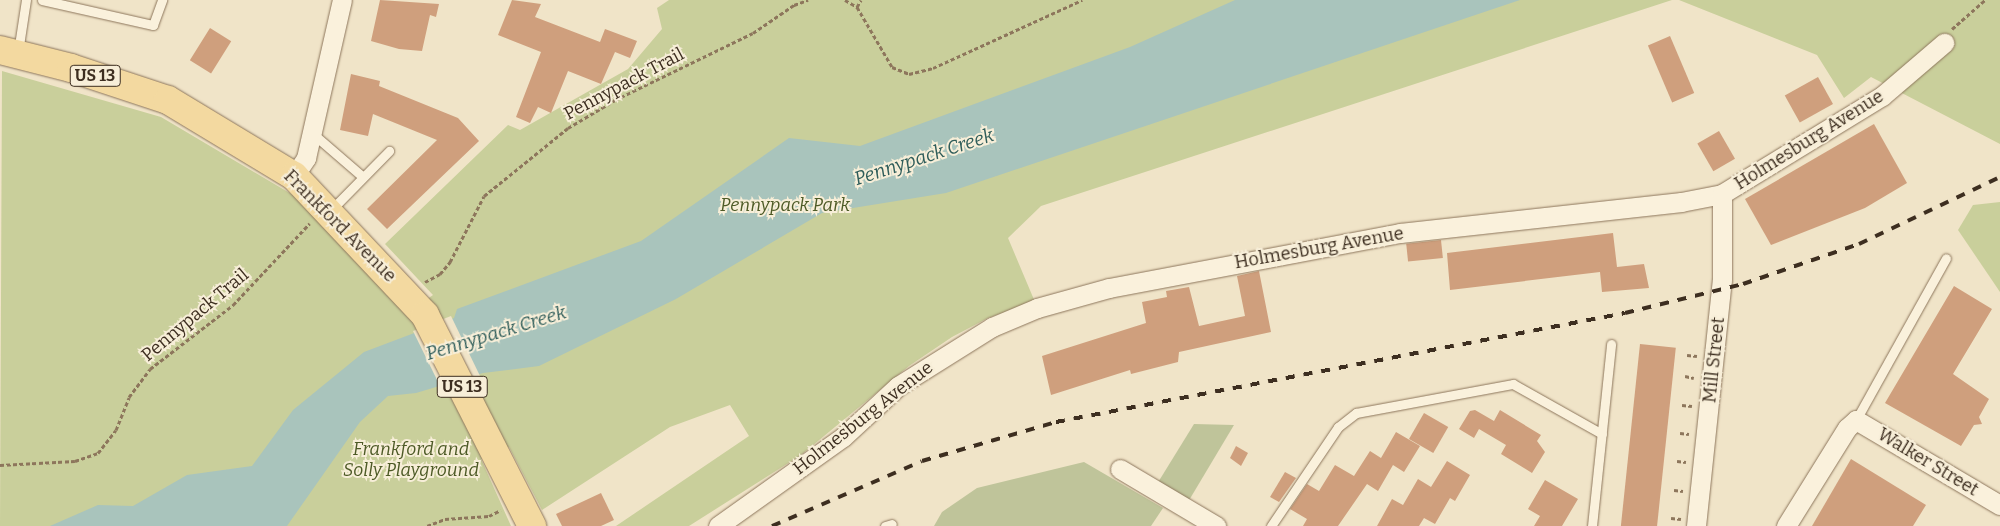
<!DOCTYPE html>
<style>
body{margin:0}
#map{position:relative;width:2000px;height:526px;overflow:hidden;background:#f0e4c8;font-family:Bitter,serif}
div>[style]{position:absolute}
.green>*{inset:0;background:#c9cf9b}
.cemetery>*{inset:0;background:#bfc49a}
.water>*{inset:0;background:#a9c4bc}
.pier>*{inset:0;background:#f0e4c8}
.building>*{inset:0;background:#cf9f7d;transform-origin:0 0}
.path>*{height:3px;margin-top:-1.5px;transform-origin:0;background:repeating-linear-gradient(90deg,#8d765c 0 4px,transparent 0 6.5px)}
.roads{filter:drop-shadow(0 0 1px #8d765c) drop-shadow(0 0 1px #8d765c)}
.service>*{height:9px;margin:-4.5px;padding:0 4.5px;transform-origin:4.5px;border-radius:4.5px;background:#faf1dc}
.minor>*{height:19px;margin:-9.5px;padding:0 9.5px;transform-origin:9.5px;border-radius:9.5px;background:#faf1dc}
.primary>*{height:28px;margin:-14px;padding:0 14px;transform-origin:14px;border-radius:14px;background:#f3d9a0}
.rail>*{height:4px;margin-top:-2px;transform-origin:0;background:repeating-linear-gradient(90deg,#3d2e20 0 9px,transparent 0 18px)}
span{translate:-50% -50%;white-space:nowrap;text-align:center;line-height:1.15;-webkit-text-stroke:4px #f7eed8;paint-order:stroke}
.shield-label span{padding:1px 4px;background:#f7eed8;border:1px solid;border-radius:4px;-webkit-text-stroke-width:0}
.shield-label{font-size:16px;color:#3d2e20;font-weight:700}
.street-label{font-size:18px;color:#3d2e20}
.park-label{font-size:18px;color:#4d5a26;font-style:italic}
.water-label{font-size:19px;color:#2f5d5a;font-style:italic}
</style>
<div id="map">
<div class="green">
<i style="clip-path:polygon(evenodd,669px 0,1672px 0,1041px 206px,1008px 238px,1035px 302px,988px 318px,952px 337px,909px 366px,801px 455px,689px 526px,616px 526px,749px 436px,730px 405px,670px 427px,542px 510px,509px 447px,481px 459px,511px 526px,0 526px,2px 71px,161px 117px,293px 195px,406px 314px,433px 295px,385px 244px,508px 125px,520px 130px,628px 69px,662px 29px,657px 8px,669px 0,1234px 95px,1170px 116px,1149px 112px,1234px 95px)"></i>
<i style="clip-path:polygon(1679px 0,2000px 0,2000px 144px,1871px 77px,1844px 98px,1817px 55px)"></i>
<i style="clip-path:polygon(2000px 202px,2000px 292px,1958px 230px,1973px 205px)"></i>
</div>
<div class="cemetery">
<i style="clip-path:polygon(1194px 424px,1234px 425px,1188px 502px,1157px 484px)"></i>
<i style="clip-path:polygon(1084px 462px,1163px 508px,1151px 526px,934px 526px,942px 512px,977px 488px)"></i>
</div>
<div class="water">
<i style="clip-path:polygon(1235px 0,1520px 0,946px 193px,822px 213px,676px 299px,539px 366px,483px 373px,416px 393px,388px 396px,360px 422px,287px 526px,50px 526px,98px 505px,133px 506px,187px 475px,252px 466px,293px 410px,364px 352px,454px 318px,457px 309px,641px 241px,789px 138px,860px 146px,1130px 47px)"></i>
</div>
<div class="pier">
<i style="clip-path:polygon(451px 316px,480px 376px,441px 388px,413px 331px)"></i>
</div>
<div class="building">
<i style="clip-path:polygon(380px 0,439px 4px,436px 17px,430px 15px,422px 51px,399px 49px,371px 41px)"></i>
<i style="clip-path:polygon(512px 0,541px 4px,535px 17px,600px 42px,605px 29px,637px 41px,630px 58px,615px 52px,601px 84px,568px 71px,551px 113px,538px 107px,530px 123px,516px 117px,541px 52px,498px 35px)"></i>
<i style="left:210px;top:28px;width:25px;height:38px;rotate:32deg"></i>
<i style="left:1670px;top:36px;width:62px;height:24px;rotate:67deg"></i>
<i style="clip-path:polygon(351px 74px,380px 81px,379px 86px,458px 118px,479px 141px,387px 229px,367px 209px,437px 140px,373px 114px,368px 136px,340px 130px)"></i>
<i style="left:1818px;top:77px;width:31px;height:38px;rotate:61deg"></i>
<i style="clip-path:polygon(1874px 124px,1907px 183px,1865px 208px,1771px 245px,1745px 199px)"></i>
<i style="left:1719px;top:131px;width:32px;height:25px;rotate:60deg"></i>
<i style="clip-path:polygon(1613px 233px,1617px 267px,1644px 264px,1649px 288px,1602px 292px,1600px 272px,1450px 290px,1447px 253px)"></i>
<i style="left:1441px;top:240px;width:18px;height:35px;rotate:84deg"></i>
<i style="clip-path:polygon(1259px 271px,1271px 332px,1179px 352px,1178px 362px,1131px 374px,1130px 370px,1051px 395px,1042px 356px,1146px 323px,1142px 302px,1167px 297px,1166px 291px,1189px 287px,1199px 326px,1245px 316px,1237px 276px)"></i>
<i style="clip-path:polygon(1954px 286px,1992px 309px,1953px 374px,1989px 399px,1979px 417px,1982px 424px,1974px 425px,1961px 446px,1885px 403px)"></i>
<i style="left:1640px;top:344px;width:36px;height:183px;rotate:6deg"></i>
<i style="clip-path:polygon(1475px 410px,1494px 421px,1500px 410px,1541px 435px,1537px 441px,1545px 452px,1532px 473px,1501px 454px,1506px 445px,1479px 429px,1474px 438px,1459px 429px,1470px 411px)"></i>
<i style="left:1424px;top:413px;width:28px;height:30px;rotate:30deg"></i>
<i style="clip-path:polygon(1396px 432px,1420px 446px,1404px 472px,1393px 465px,1378px 491px,1367px 484px,1338px 526px,1303px 526px,1307px 519px,1290px 509px,1307px 484px,1319px 491px,1335px 465px,1354px 476px,1370px 451px,1381px 458px)"></i>
<i style="clip-path:polygon(1236px 446px,1248px 453px,1241px 466px,1230px 458px)"></i>
<i style="clip-path:polygon(1851px 459px,1926px 505px,1913px 526px,1812px 526px)"></i>
<i style="clip-path:polygon(1447px 461px,1470px 475px,1455px 501px,1450px 498px,1435px 524px,1424px 518px,1419px 526px,1377px 526px,1392px 499px,1403px 505px,1418px 479px,1431px 487px)"></i>
<i style="clip-path:polygon(1285px 472px,1296px 478px,1279px 502px,1270px 497px)"></i>
<i style="clip-path:polygon(1545px 480px,1578px 499px,1562px 526px,1534px 526px,1540px 516px,1528px 509px)"></i>
<i style="clip-path:polygon(601px 493px,614px 520px,601px 526px,562px 526px,556px 514px)"></i>
</div>
<div class="path">
<i style="left:845px;top:0;width:14px;rotate:30deg"></i>
<i style="left:857px;top:7px;width:69px;rotate:59.7deg"></i>
<i style="left:892px;top:67px;width:18px;rotate:22deg"></i>
<i style="left:909px;top:74px;width:25px;rotate:-14deg"></i>
<i style="left:933px;top:68px;width:164px;rotate:-24.5deg"></i>
<i style="left:857px;top:7px;width:8px;rotate:-60deg"></i>
<i style="left:1952px;top:29px;width:44px;rotate:-41.3deg"></i>
<i style="left:425px;top:282px;width:17px;rotate:-28deg"></i>
<i style="left:440px;top:274px;width:16px;rotate:-50deg"></i>
<i style="left:450px;top:262px;width:74px;rotate:-62.7deg"></i>
<i style="left:484px;top:196px;width:108px;rotate:-39deg"></i>
<i style="left:568px;top:128px;width:55px;rotate:-30.8deg"></i>
<i style="left:615px;top:100px;width:153px;rotate:-25.9deg"></i>
<i style="left:753px;top:33px;width:50px;rotate:-34.3deg"></i>
<i style="left:794px;top:5px;width:15px;rotate:-20deg"></i>
<i style="left:1687px;top:355px;width:10px;rotate:6deg"></i>
<i style="left:1685px;top:376px;width:9px;rotate:13deg"></i>
<i style="left:1682px;top:405px;width:10px;rotate:6deg"></i>
<i style="left:1680px;top:433px;width:9px;rotate:6deg"></i>
<i style="left:1677px;top:461px;width:9px;rotate:6deg"></i>
<i style="left:0;top:465px;width:75px;rotate:-3.1deg"></i>
<i style="left:75px;top:461px;width:24px;rotate:-19deg"></i>
<i style="left:98px;top:453px;width:29px;rotate:-52deg"></i>
<i style="left:116px;top:430px;width:35px;rotate:-68deg"></i>
<i style="left:129px;top:397px;width:35px;rotate:-53deg"></i>
<i style="left:150px;top:369px;width:105px;rotate:-37.6deg"></i>
<i style="left:233px;top:305px;width:112px;rotate:-46.8deg"></i>
<i style="left:1674px;top:490px;width:9px;rotate:6deg"></i>
<i style="left:1671px;top:518px;width:10px;rotate:6deg"></i>
<i style="left:427px;top:526px;width:19px;rotate:-21deg"></i>
<i style="left:445px;top:519px;width:44px;rotate:-3.9deg"></i>
<i style="left:489px;top:516px;width:13px;rotate:-27deg"></i>
</div>
<div class="roads">
<div class="service">
<i style="left:42px;top:0;width:114px;rotate:12.7deg"></i>
<i style="left:153px;top:25px;width:27px;rotate:-70deg"></i>
<i style="left:18px;top:52px;width:53px;rotate:-81.3deg"></i>
<i style="left:312px;top:133px;width:67px;rotate:40.8deg"></i>
<i style="left:331px;top:210px;width:83px;rotate:-45.5deg"></i>
<i style="left:1856px;top:420px;width:185px;rotate:-60.9deg"></i>
<i style="left:885px;top:526px;width:7px;rotate:-16deg"></i>
<i style="left:1271px;top:526px;width:120px;rotate:-55.9deg"></i>
<i style="left:1338px;top:427px;width:23px;rotate:-38deg"></i>
<i style="left:1356px;top:413px;width:160px;rotate:-10.5deg"></i>
<i style="left:1513px;top:384px;width:102px;rotate:29.3deg"></i>
<i style="left:1592px;top:526px;width:183px;rotate:-84deg"></i>
</div>
<div class="minor">
<i style="left:294px;top:176px;width:22px;rotate:-56deg"></i>
<i style="left:306px;top:158px;width:162px;rotate:-77.2deg"></i>
<i style="left:1120px;top:469px;width:112px;rotate:30.7deg"></i>
<i style="left:718px;top:526px;width:153px;rotate:-35.5deg"></i>
<i style="left:843px;top:437px;width:75px;rotate:-42.8deg"></i>
<i style="left:898px;top:386px;width:111px;rotate:-32.1deg"></i>
<i style="left:992px;top:327px;width:49px;rotate:-22.9deg"></i>
<i style="left:1037px;top:308px;width:75px;rotate:-15.5deg"></i>
<i style="left:1109px;top:288px;width:296px;rotate:-10.7deg"></i>
<i style="left:1400px;top:233px;width:283px;rotate:-6.3deg"></i>
<i style="left:1681px;top:202px;width:42px;rotate:-11deg"></i>
<i style="left:1722px;top:194px;width:188px;rotate:-31.5deg"></i>
<i style="left:1882px;top:96px;width:82px;rotate:-40.5deg"></i>
<i style="left:1696px;top:526px;width:247px;rotate:-84deg"></i>
<i style="left:1722px;top:280px;width:86px;rotate:-90deg"></i>
<i style="left:1786px;top:526px;width:115px;rotate:-58.1deg"></i>
<i style="left:1847px;top:428px;width:12px;rotate:-42deg"></i>
<i style="left:1856px;top:420px;width:167px;rotate:30.6deg"></i>
</div>
<div class="primary">
<i style="left:0;top:50px;width:73px;rotate:14.2deg"></i>
<i style="left:71px;top:68px;width:102px;rotate:18.3deg"></i>
<i style="left:168px;top:100px;width:147px;rotate:31.1deg"></i>
<i style="left:294px;top:176px;width:191px;rotate:46.7deg"></i>
<i style="left:425px;top:315px;width:237px;rotate:63.1deg"></i>
</div>
</div>
<div class="rail">
<i style="left:772px;top:526px;width:163px;rotate:-23.4deg"></i>
<i style="left:922px;top:461px;width:140px;rotate:-16.2deg"></i>
<i style="left:1056px;top:422px;width:579px;rotate:-10.84deg"></i>
<i style="left:1625px;top:313px;width:122px;rotate:-13.8deg"></i>
<i style="left:1743px;top:284px;width:123px;rotate:-19deg"></i>
<i style="left:1859px;top:244px;width:156px;rotate:-25.4deg"></i>
</div>
<div class="shield-label">
<span style="left:95px;top:76px">US 13</span>
<span style="left:462px;top:387px">US 13</span>
</div>
<div class="street-label">
<span style="left:624px;top:84px;rotate:-28deg">Pennypack Trail</span>
<span style="left:1809px;top:140px;rotate:-32deg">Holmesburg Avenue</span>
<span style="left:340px;top:226px;rotate:45deg">Frankford Avenue</span>
<span style="left:1319px;top:248px;rotate:-10deg">Holmesburg Avenue</span>
<span style="left:195px;top:315px;rotate:-40deg">Pennypack Trail</span>
<span style="left:1714px;top:360px;rotate:-84deg">Mill Street</span>
<span style="left:863px;top:418px;rotate:-38deg">Holmesburg Avenue</span>
<span style="left:1928px;top:462px;rotate:31deg">Walker Street</span>
</div>
<div class="park-label">
<span style="left:785px;top:205px">Pennypack Park</span>
<span style="left:411px;top:460px">Frankford and<br>Solly Playground</span>
</div>
<div class="water-label">
<span style="left:924px;top:157px;rotate:-18deg">Pennypack Creek</span>
<span style="left:496px;top:333px;rotate:-17deg">Pennypack Creek</span>
</div>
</div>
